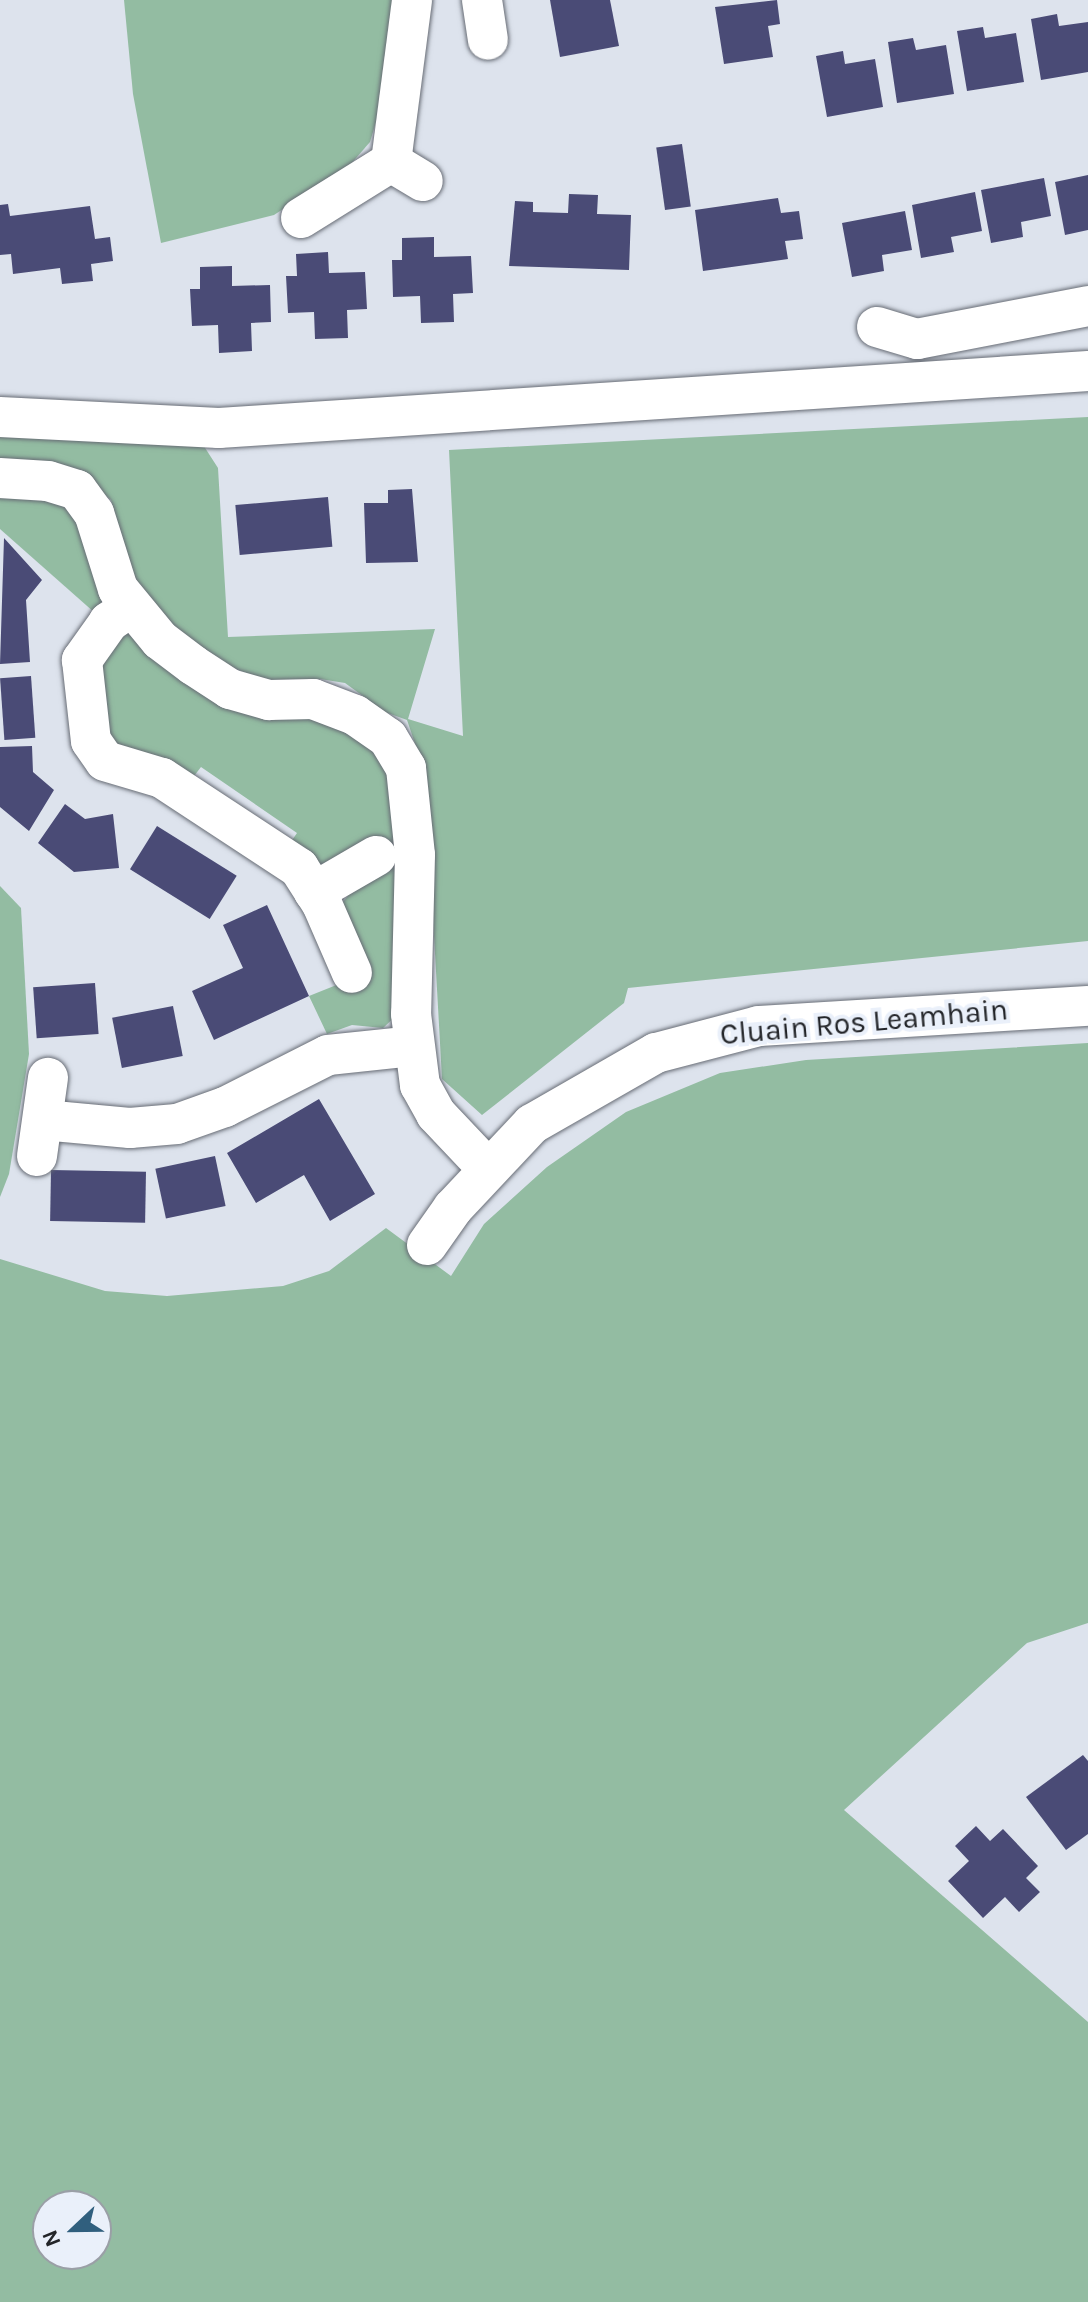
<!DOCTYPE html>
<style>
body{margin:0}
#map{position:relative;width:1088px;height:2302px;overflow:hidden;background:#dde3ed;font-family:Karla,sans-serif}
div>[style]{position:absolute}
.green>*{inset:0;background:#93bca2}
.building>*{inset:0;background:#4a4b76;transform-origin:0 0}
.roads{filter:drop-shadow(0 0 2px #676c75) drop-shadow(0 0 2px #676c75)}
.minor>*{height:40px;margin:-20px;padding:0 20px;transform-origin:20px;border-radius:20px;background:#fff}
span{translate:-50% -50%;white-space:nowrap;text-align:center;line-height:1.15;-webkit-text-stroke:8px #eaf0fa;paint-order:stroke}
.street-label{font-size:30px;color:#232529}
.north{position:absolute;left:32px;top:2190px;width:80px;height:80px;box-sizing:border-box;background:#eaf0fa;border:2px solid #9a9fa6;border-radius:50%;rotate:248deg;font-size:22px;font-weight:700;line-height:32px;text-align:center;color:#232529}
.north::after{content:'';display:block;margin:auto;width:28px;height:36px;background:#305f7e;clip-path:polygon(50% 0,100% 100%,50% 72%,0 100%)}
</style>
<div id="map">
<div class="green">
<i style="clip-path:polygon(124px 0,397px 0,384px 95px,370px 142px,350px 165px,274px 215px,161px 243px,133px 94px)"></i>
<i style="clip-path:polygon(1088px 417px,1088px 941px,628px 988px,624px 1003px,482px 1115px,442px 1079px,425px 773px,407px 720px,385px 712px,345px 683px,320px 679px,272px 683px,210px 659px,165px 618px,132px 576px,111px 500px,83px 475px,0 462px,0 436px,200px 440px,218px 468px,228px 637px,435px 629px,408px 719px,463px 736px,449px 450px)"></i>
<i style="clip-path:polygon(0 492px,61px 501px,80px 514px,108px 599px,95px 613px,0 529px)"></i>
<i style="clip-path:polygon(127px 633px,371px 742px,397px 786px,398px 1014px,383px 1028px,352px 1025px,327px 1034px,309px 996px,369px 972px,343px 917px,343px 902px,357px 884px,288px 846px,297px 833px,201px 767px,191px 780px,163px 760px,110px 744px,100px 659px)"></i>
<i style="clip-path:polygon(0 886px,21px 908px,29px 1054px,9px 1174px,0 1197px)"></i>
<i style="clip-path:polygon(evenodd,1088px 1043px,1088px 1623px,1027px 1643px,844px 1810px,1088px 2022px,1088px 2302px,0 2302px,0 1259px,105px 1291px,167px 1296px,283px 1286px,329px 1271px,386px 1228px,451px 1276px,484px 1224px,547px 1167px,626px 1112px,720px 1073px,806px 1060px,1088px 1043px,48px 2206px,96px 2206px,96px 2254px,48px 2254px,48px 2206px)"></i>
</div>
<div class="building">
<i style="clip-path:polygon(550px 0,610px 0,619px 46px,560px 57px)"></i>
<i style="clip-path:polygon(777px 0,780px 24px,768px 26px,773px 57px,724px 64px,715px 7px)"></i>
<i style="clip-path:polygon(1057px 14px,1059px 26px,1088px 22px,1088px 72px,1041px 80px,1031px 19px)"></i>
<i style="clip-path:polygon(983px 27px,985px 38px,1016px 33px,1024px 82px,967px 91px,957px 31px)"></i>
<i style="clip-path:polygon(913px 38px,916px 50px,946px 45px,954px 94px,897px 103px,888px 42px)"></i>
<i style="clip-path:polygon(843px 51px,845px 64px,875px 59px,883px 107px,827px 117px,816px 56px)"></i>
<i style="left:682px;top:144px;width:63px;height:26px;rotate:82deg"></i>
<i style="clip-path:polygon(1088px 175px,1088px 230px,1065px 235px,1055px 182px)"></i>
<i style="clip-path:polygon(1044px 178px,1051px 216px,1021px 222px,1023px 237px,991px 243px,981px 190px)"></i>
<i style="clip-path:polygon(975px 192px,982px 231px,951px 237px,954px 252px,921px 258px,912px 205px)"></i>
<i style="clip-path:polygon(569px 194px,598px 195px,597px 214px,631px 215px,629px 270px,509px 266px,515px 201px,533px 202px,533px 212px,568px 213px)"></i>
<i style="clip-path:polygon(778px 198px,781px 213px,799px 211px,803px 239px,785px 241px,788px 259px,703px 271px,695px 210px)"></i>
<i style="clip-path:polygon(8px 204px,10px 216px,90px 206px,95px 239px,110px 237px,113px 261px,91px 264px,93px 281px,62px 284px,60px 268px,13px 274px,11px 254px,0 255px,0 205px)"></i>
<i style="clip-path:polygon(905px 211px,912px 250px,882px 255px,884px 271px,852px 277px,842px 223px)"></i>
<i style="clip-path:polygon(434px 237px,434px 257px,471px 256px,473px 293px,453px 294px,454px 322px,421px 323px,420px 296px,393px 297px,392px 260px,402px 260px,402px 238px)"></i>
<i style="clip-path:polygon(328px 252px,329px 273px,365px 272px,367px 309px,347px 310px,348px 338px,315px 339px,314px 312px,288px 313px,286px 276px,297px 276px,296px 254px)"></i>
<i style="clip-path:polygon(232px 266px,232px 286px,270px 285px,271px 322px,251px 323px,252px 351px,219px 353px,218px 325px,192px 326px,190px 289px,200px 289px,200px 267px)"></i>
<i style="clip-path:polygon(412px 489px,418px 562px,366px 563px,364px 503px,388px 503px,388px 490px)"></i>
<i style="left:328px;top:497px;width:50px;height:93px;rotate:85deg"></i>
<i style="clip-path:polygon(4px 538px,42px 580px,26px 600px,30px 662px,0 664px)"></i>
<i style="left:31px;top:676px;width:62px;height:31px;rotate:86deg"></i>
<i style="clip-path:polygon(32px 746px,33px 772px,54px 790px,29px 831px,0 807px,0 747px)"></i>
<i style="clip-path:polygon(65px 804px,85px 819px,113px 814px,119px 868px,74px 872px,38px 843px)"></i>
<i style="left:157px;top:826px;width:94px;height:51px;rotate:32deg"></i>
<i style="clip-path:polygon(267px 905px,309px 996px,214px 1040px,192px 991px,243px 968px,223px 925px)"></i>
<i style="left:95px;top:983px;width:51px;height:62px;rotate:86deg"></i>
<i style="left:173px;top:1006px;width:51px;height:62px;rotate:79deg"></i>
<i style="clip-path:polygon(319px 1099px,375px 1194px,330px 1221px,304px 1175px,256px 1203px,227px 1153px)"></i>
<i style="left:215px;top:1156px;width:51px;height:61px;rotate:78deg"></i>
<i style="left:51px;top:1170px;width:95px;height:51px;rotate:1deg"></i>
<i style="clip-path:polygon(1083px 1755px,1088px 1761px,1088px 1834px,1066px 1850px,1026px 1797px)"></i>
<i style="clip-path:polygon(976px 1826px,990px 1841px,1003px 1829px,1038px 1866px,1026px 1878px,1040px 1892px,1019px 1912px,1005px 1897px,983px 1918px,948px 1881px,969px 1861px,955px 1846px)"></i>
</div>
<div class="roads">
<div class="minor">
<i style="left:482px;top:0;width:40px;rotate:81.5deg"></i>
<i style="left:391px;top:162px;width:163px;rotate:-82.6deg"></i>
<i style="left:301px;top:218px;width:106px;rotate:-31.9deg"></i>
<i style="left:391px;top:162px;width:37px;rotate:31deg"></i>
<i style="left:877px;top:327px;width:42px;rotate:16.7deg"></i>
<i style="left:917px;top:339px;width:174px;rotate:-10.9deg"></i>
<i style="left:0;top:417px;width:219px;rotate:2.9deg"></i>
<i style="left:219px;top:428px;width:871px;rotate:-3.75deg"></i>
<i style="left:0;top:478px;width:48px;rotate:3.6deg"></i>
<i style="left:48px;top:481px;width:30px;rotate:17deg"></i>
<i style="left:77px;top:490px;width:29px;rotate:54deg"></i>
<i style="left:94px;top:513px;width:80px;rotate:72.5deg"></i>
<i style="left:118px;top:589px;width:66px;rotate:50.5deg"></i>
<i style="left:160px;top:640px;width:41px;rotate:37.1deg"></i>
<i style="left:193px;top:665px;width:44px;rotate:33deg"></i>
<i style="left:230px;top:689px;width:41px;rotate:15.8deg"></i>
<i style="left:269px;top:700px;width:44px;rotate:-1.3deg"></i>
<i style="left:313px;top:699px;width:45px;rotate:20.9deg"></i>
<i style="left:355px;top:715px;width:40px;rotate:34.9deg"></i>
<i style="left:388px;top:738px;width:35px;rotate:59deg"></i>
<i style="left:406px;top:768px;width:87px;rotate:84.1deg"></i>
<i style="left:415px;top:855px;width:159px;rotate:91.4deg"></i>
<i style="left:411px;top:1014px;width:72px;rotate:82.8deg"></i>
<i style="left:420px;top:1085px;width:33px;rotate:61deg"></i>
<i style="left:436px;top:1114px;width:76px;rotate:46.6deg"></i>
<i style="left:131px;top:607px;width:27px;rotate:146deg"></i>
<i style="left:109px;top:622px;width:47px;rotate:125.4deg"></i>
<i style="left:82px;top:660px;width:81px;rotate:83.7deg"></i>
<i style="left:91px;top:741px;width:24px;rotate:55deg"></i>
<i style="left:105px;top:761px;width:59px;rotate:16.6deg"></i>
<i style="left:162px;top:778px;width:164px;rotate:33.3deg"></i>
<i style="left:299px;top:868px;width:43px;rotate:57.4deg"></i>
<i style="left:322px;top:904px;width:75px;rotate:66.5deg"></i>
<i style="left:314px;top:892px;width:72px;rotate:-30.1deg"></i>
<i style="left:43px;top:1120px;width:87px;rotate:5.3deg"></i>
<i style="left:130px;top:1128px;width:47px;rotate:-4.9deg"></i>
<i style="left:177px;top:1124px;width:51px;rotate:-19.5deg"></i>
<i style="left:225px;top:1107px;width:115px;rotate:-26.8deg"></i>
<i style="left:328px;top:1055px;width:85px;rotate:-6deg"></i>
<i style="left:37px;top:1156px;width:79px;rotate:-82deg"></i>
<i style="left:427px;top:1245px;width:45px;rotate:-54.9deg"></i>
<i style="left:453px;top:1208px;width:115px;rotate:-46.8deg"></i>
<i style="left:532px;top:1124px;width:143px;rotate:-29.8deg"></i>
<i style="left:656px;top:1053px;width:106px;rotate:-14.7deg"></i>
<i style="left:759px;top:1026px;width:330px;rotate:-3.5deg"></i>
</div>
</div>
<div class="street-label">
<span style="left:864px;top:1022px;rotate:-5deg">Cluain Ros Leamhain</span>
</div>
<div class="north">N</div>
</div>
